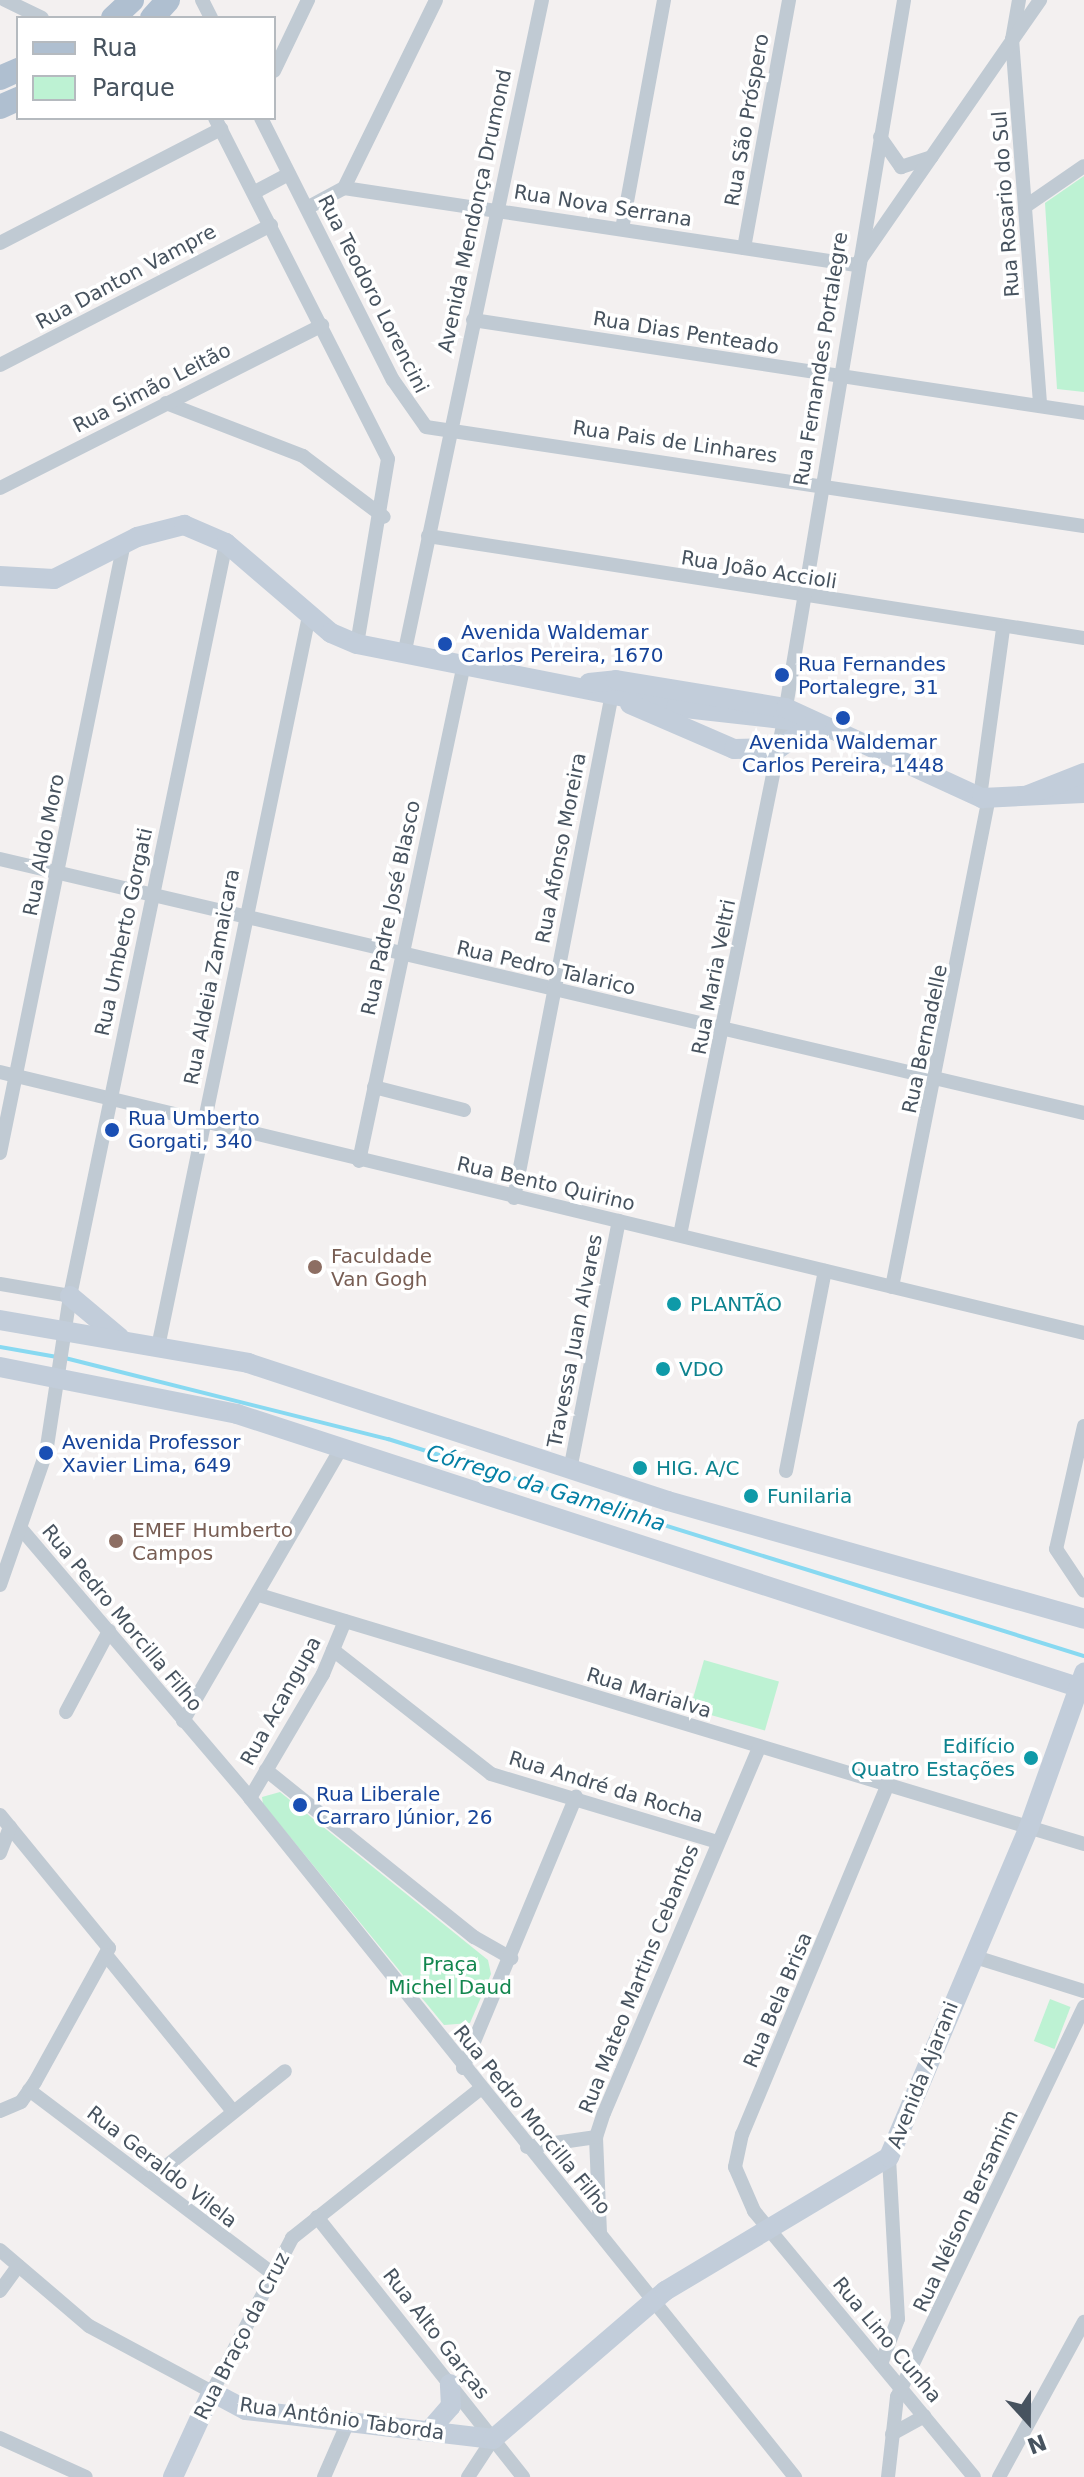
<!DOCTYPE html>
<meta charset="utf-8">
<style>
body{margin:0}
#map{position:relative;width:1084px;height:2477px;overflow:hidden;background:#f3f0f0;font-family:"DejaVu Sans",sans-serif}
div>[style]{position:absolute}
.green>*{inset:0;background:#bdf2d3;transform-origin:0 0}
.stream>*{height:4px;margin:-2px;padding:0 2px;transform-origin:2px;border-radius:2px;background:#88d9f1}
.street>*{height:14px;margin:-7px;padding:0 7px;transform-origin:7px;border-radius:7px;background:#c0cad3}
.secondary>*{height:20px;margin:-10px;padding:0 10px;transform-origin:10px;border-radius:10px;background:#c2cdda}
.primary>*{height:24px;margin:-12px;padding:0 12px;transform-origin:12px;border-radius:12px;background:#afbfd0}
.dots>*{width:22px;height:22px;translate:-50% -50%;box-sizing:border-box;border:4px solid #fff;border-radius:50%}
span{translate:-50% -50%;white-space:nowrap;text-align:center;line-height:1.15;-webkit-text-stroke:7px #fff;paint-order:stroke}
.street-label{font-size:20px;color:#47535f}
.transit-label{font-size:20px;color:#164399}
.left{translate:0 -50%;text-align:left}
.education-label{font-size:20px;color:#785e54}
.culture-label{font-size:20px;color:#0d838f}
.right{translate:-100% -50%;text-align:right}
.park-label{font-size:20px;color:#12864e}
.water-label{font-size:22px;color:#0580a5;font-style:italic}
.legend{position:absolute;left:16px;top:16px;width:260px;height:104px;box-sizing:border-box;background:#fff;border:2px solid #b5babf;margin:0;padding:10px 14px;list-style:none;font-size:24px;color:#47535f}
.legend li{display:flex;align-items:center;gap:16px;height:40px}
.legend b{width:40px;border:2px solid #b5babf}
.north{position:absolute;left:988px;top:2381px;width:80px;height:80px;-webkit-text-stroke:6px #fff;paint-order:stroke;rotate:159deg;font-size:22px;font-weight:700;line-height:32px;text-align:center;color:#47535f}
.north::after{content:'';display:block;margin:auto;width:28px;height:36px;background:#47535f;clip-path:polygon(50% 0,100% 100%,50% 72%,0 100%)}
</style>
<div id="map">
<div class="green">
<i style="clip-path:polygon(1084px 176px,1084px 392px,1057px 389px,1045px 203px)"></i>
<i style="left:704px;top:1660px;width:78px;height:51px;rotate:16deg"></i>
<i style="clip-path:polygon(280px 1792px,488px 1960px,491px 1974px,470px 2023px,444px 2025px,263px 1804px,262px 1797px)"></i>
<i style="left:1050px;top:1999px;width:22px;height:45px;rotate:21deg"></i>
</div>
<div class="stream">
<i style="left:0;top:1347px;width:58px;rotate:10deg"></i>
<i style="left:65px;top:1358px;width:333px;rotate:14.1deg"></i>
<i style="left:388px;top:1439px;width:729px;rotate:17.32deg"></i>
</div>
<div class="street">
<i style="left:5px;top:0;width:41px;rotate:25.9deg"></i>
<i style="left:202px;top:0;width:20px;rotate:63deg"></i>
<i style="left:1019px;top:0;width:40px;rotate:100deg"></i>
<i style="left:1012px;top:39px;width:368px;rotate:85.6deg"></i>
<i style="left:274px;top:71px;width:79px;rotate:-64.4deg"></i>
<i style="left:215px;top:118px;width:382px;rotate:63.1deg"></i>
<i style="left:388px;top:459px;width:188px;rotate:99.5deg"></i>
<i style="left:261px;top:118px;width:293px;rotate:63.3deg"></i>
<i style="left:393px;top:380px;width:57px;rotate:54.9deg"></i>
<i style="left:426px;top:427px;width:665px;rotate:8.56deg"></i>
<i style="left:880px;top:137px;width:37px;rotate:55deg"></i>
<i style="left:901px;top:167px;width:32px;rotate:-18deg"></i>
<i style="left:344px;top:188px;width:518px;rotate:8.55deg"></i>
<i style="left:255px;top:192px;width:38px;rotate:-28deg"></i>
<i style="left:1026px;top:206px;width:70px;rotate:-34.6deg"></i>
<i style="left:307px;top:208px;width:42px;rotate:-28.4deg"></i>
<i style="left:344px;top:188px;width:209px;rotate:-63.9deg"></i>
<i style="left:622px;top:229px;width:233px;rotate:-79.6deg"></i>
<i style="left:0;top:243px;width:249px;rotate:-27.3deg"></i>
<i style="left:744px;top:248px;width:252px;rotate:-79.7deg"></i>
<i style="left:858px;top:263px;width:320px;rotate:-55.3deg"></i>
<i style="left:473px;top:320px;width:618px;rotate:8.65deg"></i>
<i style="left:0;top:365px;width:305px;rotate:-27.3deg"></i>
<i style="left:166px;top:403px;width:147px;rotate:21.1deg"></i>
<i style="left:303px;top:456px;width:101px;rotate:37deg"></i>
<i style="left:0;top:488px;width:361px;rotate:-26.8deg"></i>
<i style="left:428px;top:536px;width:664px;rotate:8.84deg"></i>
<i style="left:404px;top:655px;width:669px;rotate:-78.1deg"></i>
<i style="left:980px;top:797px;width:170px;rotate:-82.2deg"></i>
<i style="left:0;top:859px;width:1113px;rotate:13.19deg"></i>
<i style="left:0;top:1072px;width:1115px;rotate:13.54deg"></i>
<i style="left:374px;top:1087px;width:93px;rotate:14.3deg"></i>
<i style="left:0;top:1153px;width:622px;rotate:-78.51deg"></i>
<i style="left:359px;top:1161px;width:508px;rotate:-78.07deg"></i>
<i style="left:514px;top:1198px;width:513px;rotate:-79deg"></i>
<i style="left:680px;top:1235px;width:520px;rotate:-78.58deg"></i>
<i style="left:783px;top:725px;width:735px;rotate:-80.52deg"></i>
<i style="left:0;top:1284px;width:71px;rotate:9.7deg"></i>
<i style="left:892px;top:1287px;width:499px;rotate:-78.8deg"></i>
<i style="left:158px;top:1347px;width:746px;rotate:-78.33deg"></i>
<i style="left:1084px;top:1426px;width:126px;rotate:102.8deg"></i>
<i style="left:1056px;top:1549px;width:50px;rotate:56.3deg"></i>
<i style="left:570px;top:1470px;width:254px;rotate:-78.9deg"></i>
<i style="left:786px;top:1471px;width:204px;rotate:-79deg"></i>
<i style="left:23px;top:1531px;width:350px;rotate:49.6deg"></i>
<i style="left:250px;top:1798px;width:871px;rotate:51.25deg"></i>
<i style="left:0;top:1585px;width:140px;rotate:-70.8deg"></i>
<i style="left:46px;top:1453px;width:159px;rotate:-81.3deg"></i>
<i style="left:70px;top:1296px;width:769px;rotate:-78.3deg"></i>
<i style="left:259px;top:1595px;width:862px;rotate:16.79deg"></i>
<i style="left:333px;top:1650px;width:201px;rotate:38.1deg"></i>
<i style="left:491px;top:1774px;width:237px;rotate:16.7deg"></i>
<i style="left:66px;top:1712px;width:92px;rotate:-62deg"></i>
<i style="left:183px;top:1721px;width:315px;rotate:-59.9deg"></i>
<i style="left:266px;top:1770px;width:267px;rotate:38.8deg"></i>
<i style="left:474px;top:1937px;width:43px;rotate:29.6deg"></i>
<i style="left:888px;top:1784px;width:379px;rotate:112.6deg"></i>
<i style="left:742px;top:2134px;width:34px;rotate:102deg"></i>
<i style="left:735px;top:2167px;width:48px;rotate:66.6deg"></i>
<i style="left:754px;top:2211px;width:345px;rotate:50.4deg"></i>
<i style="left:250px;top:1798px;width:144px;rotate:-59.5deg"></i>
<i style="left:323px;top:1674px;width:57px;rotate:-67.5deg"></i>
<i style="left:0;top:1815px;width:172px;rotate:50.7deg"></i>
<i style="left:109px;top:1948px;width:153px;rotate:118.9deg"></i>
<i style="left:35px;top:2082px;width:24px;rotate:125deg"></i>
<i style="left:21px;top:2102px;width:23px;rotate:157deg"></i>
<i style="left:0;top:1853px;width:28px;rotate:-69deg"></i>
<i style="left:106px;top:1955px;width:201px;rotate:50.9deg"></i>
<i style="left:972px;top:1956px;width:117px;rotate:17.4deg"></i>
<i style="left:463px;top:2068px;width:294px;rotate:-67.4deg"></i>
<i style="left:29px;top:2090px;width:306px;rotate:37deg"></i>
<i style="left:527px;top:2147px;width:70px;rotate:-8.2deg"></i>
<i style="left:149px;top:2180px;width:174px;rotate:-38.7deg"></i>
<i style="left:317px;top:2217px;width:332px;rotate:51.6deg"></i>
<i style="left:600px;top:2233px;width:96px;rotate:-92.4deg"></i>
<i style="left:596px;top:2137px;width:25px;rotate:-72deg"></i>
<i style="left:604px;top:2113px;width:397px;rotate:-67deg"></i>
<i style="left:0;top:2250px;width:117px;rotate:40.5deg"></i>
<i style="left:89px;top:2326px;width:140px;rotate:28.2deg"></i>
<i style="left:212px;top:2392px;width:174px;rotate:-62.5deg"></i>
<i style="left:292px;top:2238px;width:240px;rotate:-38.4deg"></i>
<i style="left:0;top:2291px;width:31px;rotate:-54deg"></i>
<i style="left:881px;top:2364px;width:48px;rotate:-69.3deg"></i>
<i style="left:898px;top:2319px;width:162px;rotate:-93.2deg"></i>
<i style="left:892px;top:2434px;width:37px;rotate:-29deg"></i>
<i style="left:0;top:2438px;width:94px;rotate:24.4deg"></i>
<i style="left:324px;top:2477px;width:60px;rotate:-66.4deg"></i>
<i style="left:468px;top:2477px;width:45px;rotate:-56.7deg"></i>
<i style="left:888px;top:2477px;width:81px;rotate:-83.6deg"></i>
<i style="left:897px;top:2397px;width:433px;rotate:-64.4deg"></i>
<i style="left:999px;top:2477px;width:177px;rotate:-61.3deg"></i>
</div>
<div class="secondary">
<i style="left:0;top:576px;width:54px;rotate:3.2deg"></i>
<i style="left:54px;top:579px;width:93px;rotate:-26.8deg"></i>
<i style="left:137px;top:537px;width:49px;rotate:-14.3deg"></i>
<i style="left:184px;top:525px;width:46px;rotate:23.2deg"></i>
<i style="left:226px;top:543px;width:138px;rotate:40.6deg"></i>
<i style="left:331px;top:633px;width:28px;rotate:23deg"></i>
<i style="left:357px;top:644px;width:325px;rotate:11.2deg"></i>
<i style="left:676px;top:707px;width:141px;rotate:6.5deg"></i>
<i style="left:589px;top:683px;width:27px;rotate:-6deg"></i>
<i style="left:616px;top:680px;width:172px;rotate:9.4deg"></i>
<i style="left:786px;top:708px;width:216px;rotate:24.7deg"></i>
<i style="left:982px;top:798px;width:102px;rotate:-2.8deg"></i>
<i style="left:630px;top:704px;width:113px;rotate:23.4deg"></i>
<i style="left:734px;top:749px;width:45px;rotate:-1.3deg"></i>
<i style="left:779px;top:748px;width:45px;rotate:-34deg"></i>
<i style="left:1028px;top:795px;width:60px;rotate:-21.4deg"></i>
<i style="left:70px;top:1296px;width:65px;rotate:40deg"></i>
<i style="left:0;top:1320px;width:252px;rotate:9.8deg"></i>
<i style="left:248px;top:1363px;width:442px;rotate:18.2deg"></i>
<i style="left:668px;top:1501px;width:432px;rotate:15.8deg"></i>
<i style="left:0;top:1367px;width:242px;rotate:11.2deg"></i>
<i style="left:237px;top:1414px;width:891px;rotate:17.99deg"></i>
<i style="left:429px;top:2431px;width:33px;rotate:-49deg"></i>
<i style="left:451px;top:2406px;width:22px;rotate:-93deg"></i>
<i style="left:173px;top:2477px;width:94px;rotate:-65.4deg"></i>
<i style="left:212px;top:2392px;width:38px;rotate:28deg"></i>
<i style="left:246px;top:2410px;width:249px;rotate:6.7deg"></i>
<i style="left:493px;top:2439px;width:227px;rotate:-40.7deg"></i>
<i style="left:665px;top:2291px;width:261px;rotate:-30.9deg"></i>
<i style="left:889px;top:2157px;width:358px;rotate:-67deg"></i>
<i style="left:1029px;top:1827px;width:164px;rotate:-70.3deg"></i>
</div>
<div class="primary">
<i style="left:113px;top:18px;width:26px;rotate:-43deg"></i>
<i style="left:152px;top:18px;width:24px;rotate:-48deg"></i>
<i style="left:0;top:78px;width:20px;rotate:-24deg"></i>
<i style="left:0;top:107px;width:20px;rotate:-24deg"></i>
</div>
<div class="dots">
<i style="left:445px;top:644px;background:#1a4fb4"></i>
<i style="left:782px;top:675px;background:#1a4fb4"></i>
<i style="left:843px;top:718px;background:#1a4fb4"></i>
<i style="left:112px;top:1130px;background:#1a4fb4"></i>
<i style="left:315px;top:1267px;background:#8d6e63"></i>
<i style="left:674px;top:1304px;background:#0f9aa8"></i>
<i style="left:663px;top:1369px;background:#0f9aa8"></i>
<i style="left:46px;top:1453px;background:#1a4fb4"></i>
<i style="left:640px;top:1468px;background:#0f9aa8"></i>
<i style="left:751px;top:1496px;background:#0f9aa8"></i>
<i style="left:116px;top:1541px;background:#8d6e63"></i>
<i style="left:1031px;top:1758px;background:#0f9aa8"></i>
<i style="left:300px;top:1805px;background:#1a4fb4"></i>
</div>
<div class="street-label">
<span style="left:747px;top:120px;rotate:-80deg">Rua São Próspero</span>
<span style="left:1006px;top:204px;rotate:-94deg">Rua Rosario do Sul</span>
<span style="left:603px;top:206px;rotate:9deg">Rua Nova Serrana</span>
<span style="left:475px;top:211px;rotate:-78deg">Avenida Mendonça Drumond</span>
<span style="left:126px;top:277px;rotate:-28deg">Rua Danton Vampre</span>
<span style="left:373px;top:294px;rotate:63deg">Rua Teodoro Lorencini</span>
<span style="left:686px;top:333px;rotate:9deg">Rua Dias Penteado</span>
<span style="left:821px;top:359px;rotate:-81deg">Rua Fernandes Portalegre</span>
<span style="left:152px;top:388px;rotate:-27deg">Rua Simão Leitão</span>
<span style="left:675px;top:442px;rotate:8deg">Rua Pais de Linhares</span>
<span style="left:759px;top:570px;rotate:9deg">Rua João Accioli</span>
<span style="left:44px;top:845px;rotate:-79deg">Rua Aldo Moro</span>
<span style="left:561px;top:848px;rotate:-79deg">Rua Afonso Moreira</span>
<span style="left:391px;top:908px;rotate:-78deg">Rua Padre José Blasco</span>
<span style="left:124px;top:932px;rotate:-78deg">Rua Umberto Gorgati</span>
<span style="left:546px;top:968px;rotate:13deg">Rua Pedro Talarico</span>
<span style="left:212px;top:977px;rotate:-79deg">Rua Aldeia Zamaicara</span>
<span style="left:714px;top:977px;rotate:-79deg">Rua Maria Veltri</span>
<span style="left:925px;top:1039px;rotate:-78deg">Rua Bernadelle</span>
<span style="left:546px;top:1184px;rotate:13deg">Rua Bento Quirino</span>
<span style="left:575px;top:1341px;rotate:-79deg">Travessa Juan Alvares</span>
<span style="left:122px;top:1618px;rotate:50deg">Rua Pedro Morcilla Filho</span>
<span style="left:649px;top:1693px;rotate:17deg">Rua Marialva</span>
<span style="left:281px;top:1701px;rotate:-61deg">Rua Acangupa</span>
<span style="left:606px;top:1787px;rotate:17deg">Rua André da Rocha</span>
<span style="left:639px;top:1979px;rotate:-68deg">Rua Mateo Martins Cebantos</span>
<span style="left:778px;top:2000px;rotate:-67deg">Rua Bela Brisa</span>
<span style="left:923px;top:2075px;rotate:-68deg">Avenida Ajarani</span>
<span style="left:532px;top:2120px;rotate:51deg">Rua Pedro Morcilla Filho</span>
<span style="left:162px;top:2167px;rotate:38deg">Rua Geraldo Vilela</span>
<span style="left:966px;top:2211px;rotate:-65deg">Rua Nélson Bersamim</span>
<span style="left:436px;top:2334px;rotate:52deg">Rua Alto Garças</span>
<span style="left:242px;top:2336px;rotate:-63deg">Rua Braço da Cruz</span>
<span style="left:887px;top:2340px;rotate:50deg">Rua Lino Cunha</span>
<span style="left:342px;top:2419px;rotate:8deg">Rua Antônio Taborda</span>
</div>
<div class="transit-label">
<span class="left" style="left:461px;top:644px">Avenida Waldemar<br>Carlos Pereira, 1670</span>
<span class="left" style="left:798px;top:676px">Rua Fernandes<br>Portalegre, 31</span>
<span style="left:843px;top:754px">Avenida Waldemar<br>Carlos Pereira, 1448</span>
<span class="left" style="left:128px;top:1130px">Rua Umberto<br>Gorgati, 340</span>
<span class="left" style="left:62px;top:1454px">Avenida Professor<br>Xavier Lima, 649</span>
<span class="left" style="left:316px;top:1806px">Rua Liberale<br>Carraro Júnior, 26</span>
</div>
<div class="education-label">
<span class="left" style="left:331px;top:1268px">Faculdade<br>Van Gogh</span>
<span class="left" style="left:132px;top:1542px">EMEF Humberto<br>Campos</span>
</div>
<div class="culture-label">
<span class="left" style="left:690px;top:1304px">PLANTÃO</span>
<span class="left" style="left:679px;top:1369px">VDO</span>
<span class="left" style="left:656px;top:1468px">HIG. A/C</span>
<span class="left" style="left:767px;top:1496px">Funilaria</span>
<span class="right" style="left:1015px;top:1758px">Edifício<br>Quatro Estações</span>
</div>
<div class="park-label">
<span style="left:450px;top:1976px">Praça<br>Michel Daud</span>
</div>
<div class="water-label">
<span style="left:546px;top:1488px;rotate:17deg">Córrego da Gamelinha</span>
</div>
<ul class="legend">
<li><b style="height:10px;background:#afbfd0"></b>Rua</li>
<li><b style="height:22px;background:#bdf2d3"></b>Parque</li>
</ul>
<div class="north">N</div>
</div>
